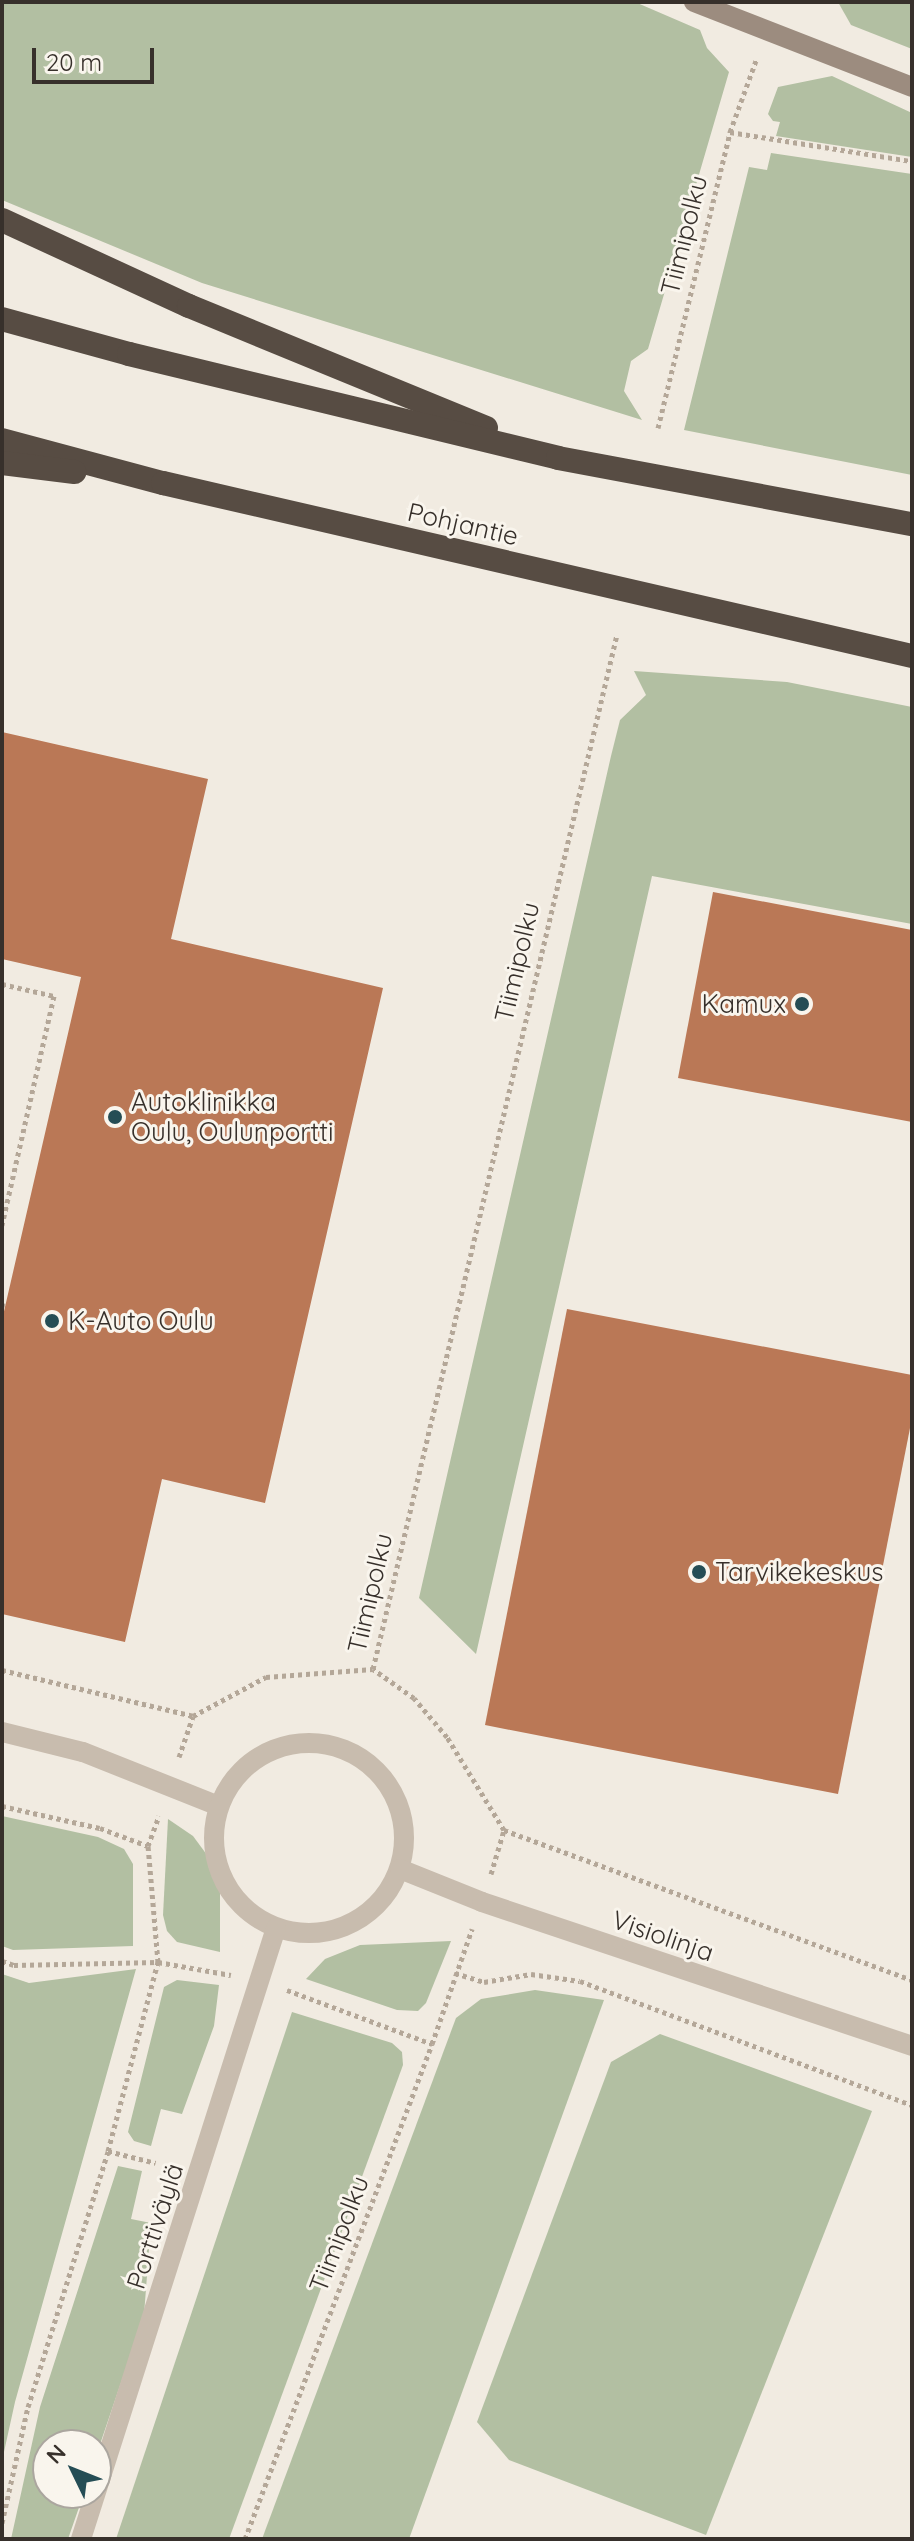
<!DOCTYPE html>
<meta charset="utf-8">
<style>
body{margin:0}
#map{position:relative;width:914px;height:2541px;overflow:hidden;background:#f1ebe1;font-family:Quicksand,sans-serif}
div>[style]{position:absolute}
.green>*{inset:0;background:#b2bfa2}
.building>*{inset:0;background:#ba7856}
.path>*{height:5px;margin-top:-2.5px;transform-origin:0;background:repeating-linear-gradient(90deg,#b4a798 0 4px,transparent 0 8px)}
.street>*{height:20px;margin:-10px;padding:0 10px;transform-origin:10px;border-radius:10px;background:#c8bcae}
.street>.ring{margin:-10px;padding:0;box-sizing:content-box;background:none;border:20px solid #c8bcae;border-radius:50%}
.secondary>*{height:20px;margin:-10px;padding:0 10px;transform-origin:10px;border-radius:10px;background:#9c8c7f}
.highway>*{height:24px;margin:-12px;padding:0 12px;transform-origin:12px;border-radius:12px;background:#574c43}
.dots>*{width:22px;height:22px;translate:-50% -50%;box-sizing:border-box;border:4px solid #f9f5ed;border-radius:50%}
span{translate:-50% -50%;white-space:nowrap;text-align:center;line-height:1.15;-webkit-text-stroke:6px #f9f5ed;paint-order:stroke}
.street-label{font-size:26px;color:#37302b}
.poi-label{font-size:26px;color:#37302b}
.right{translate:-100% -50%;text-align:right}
.left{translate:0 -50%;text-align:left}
.frame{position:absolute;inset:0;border:4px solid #37302b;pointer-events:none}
.north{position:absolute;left:32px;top:2429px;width:80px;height:80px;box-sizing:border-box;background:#f9f5ed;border:2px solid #aba69f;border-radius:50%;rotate:313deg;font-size:22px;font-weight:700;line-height:32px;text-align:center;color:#37302b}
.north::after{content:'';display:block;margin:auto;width:28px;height:36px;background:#254d55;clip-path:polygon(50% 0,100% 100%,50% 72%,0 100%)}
.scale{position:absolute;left:32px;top:48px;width:122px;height:36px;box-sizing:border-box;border:4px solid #37302b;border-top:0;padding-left:10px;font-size:24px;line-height:28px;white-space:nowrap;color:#37302b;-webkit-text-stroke:6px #f9f5ed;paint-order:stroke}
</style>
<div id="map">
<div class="green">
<i style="clip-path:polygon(2px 2px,635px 2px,700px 30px,707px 48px,729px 72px,648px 349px,631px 361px,624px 391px,642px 420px,202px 283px,2px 200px)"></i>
<i style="clip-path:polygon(838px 2px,912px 2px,912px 49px,851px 25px)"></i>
<i style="clip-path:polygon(832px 76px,912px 113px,912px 157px,776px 136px,780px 122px,773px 121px,768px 114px,778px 87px)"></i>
<i style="clip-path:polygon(771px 153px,912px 174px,912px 475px,684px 430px,749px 167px,767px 170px)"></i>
<i style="clip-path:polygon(634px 671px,787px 682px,912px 707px,912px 924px,652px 876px,476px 1654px,419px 1598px,611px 756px,620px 720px,646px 695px)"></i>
<i style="clip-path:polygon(2px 1816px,98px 1837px,124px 1849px,133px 1864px,133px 1946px,13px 1950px,2px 1946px)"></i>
<i style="clip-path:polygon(168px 1819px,193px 1836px,210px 1859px,220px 1892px,220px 1952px,177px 1942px,167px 1931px,163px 1915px)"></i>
<i style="clip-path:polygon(451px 1941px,426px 2003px,418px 2011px,397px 2010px,306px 1979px,325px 1959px,360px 1945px)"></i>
<i style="clip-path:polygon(136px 1969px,15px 2402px,2px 2461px,2px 1974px,29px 1983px)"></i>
<i style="clip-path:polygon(177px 1980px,219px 1985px,214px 2026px,182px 2114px,161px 2109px,151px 2146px,134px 2141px,128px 2132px,164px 1987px)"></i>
<i style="clip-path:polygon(535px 1990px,604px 2000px,409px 2539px,262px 2539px,456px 2018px,481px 1999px)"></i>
<i style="clip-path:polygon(292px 2012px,392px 2043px,402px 2052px,403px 2065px,229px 2539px,116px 2539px)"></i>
<i style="clip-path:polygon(660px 2034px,872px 2111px,706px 2535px,509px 2460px,477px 2422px,611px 2062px)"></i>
<i style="clip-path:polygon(118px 2166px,142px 2171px,131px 2219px,151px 2223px,144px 2315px,96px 2456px,96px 2445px,48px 2445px,48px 2493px,84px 2493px,68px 2539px,11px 2539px,40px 2407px)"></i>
</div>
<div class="building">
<i style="clip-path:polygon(2px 732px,208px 779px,171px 939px,383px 988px,265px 1503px,162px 1479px,125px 1642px,2px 1614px,2px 1320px,81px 977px,2px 959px)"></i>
<i style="clip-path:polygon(713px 892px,912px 930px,912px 1122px,678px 1078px)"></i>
<i style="clip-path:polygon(567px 1309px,912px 1375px,912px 1418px,838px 1794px,485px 1725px)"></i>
</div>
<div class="path">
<i style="left:730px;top:132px;width:184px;rotate:9.1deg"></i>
<i style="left:658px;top:428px;width:305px;rotate:-76.3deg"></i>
<i style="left:730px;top:132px;width:79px;rotate:-70deg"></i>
<i style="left:2px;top:984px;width:53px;rotate:13deg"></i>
<i style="left:54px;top:996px;width:235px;rotate:102.8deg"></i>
<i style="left:2px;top:1305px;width:3px;rotate:18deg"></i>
<i style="left:2px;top:1670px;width:196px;rotate:13.5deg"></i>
<i style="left:179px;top:1757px;width:43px;rotate:-71.1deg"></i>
<i style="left:193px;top:1716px;width:83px;rotate:-28.1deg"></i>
<i style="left:266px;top:1677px;width:107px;rotate:-4.3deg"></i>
<i style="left:2px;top:1806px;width:100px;rotate:12.7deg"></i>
<i style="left:100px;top:1828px;width:51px;rotate:20.6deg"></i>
<i style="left:504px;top:1830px;width:435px;rotate:20.2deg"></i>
<i style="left:491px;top:1874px;width:46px;rotate:-73.5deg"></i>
<i style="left:504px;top:1830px;width:109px;rotate:-121.5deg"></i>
<i style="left:447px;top:1737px;width:51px;rotate:-130.2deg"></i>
<i style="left:414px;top:1698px;width:50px;rotate:-144.7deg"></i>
<i style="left:373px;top:1669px;width:1063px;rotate:-76.73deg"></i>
<i style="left:2px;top:1961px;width:13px;rotate:18deg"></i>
<i style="left:14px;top:1965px;width:144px;rotate:-1.2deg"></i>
<i style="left:158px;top:1962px;width:74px;rotate:10.1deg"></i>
<i style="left:455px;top:1973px;width:30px;rotate:17deg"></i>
<i style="left:484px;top:1982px;width:48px;rotate:-9.7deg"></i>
<i style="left:531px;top:1974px;width:49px;rotate:8.1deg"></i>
<i style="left:580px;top:1981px;width:354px;rotate:20.5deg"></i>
<i style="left:287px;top:1990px;width:155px;rotate:20.4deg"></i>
<i style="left:108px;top:2151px;width:49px;rotate:14deg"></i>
<i style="left:2px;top:2523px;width:119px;rotate:-77.4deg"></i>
<i style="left:28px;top:2407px;width:268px;rotate:-72.6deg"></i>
<i style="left:108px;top:2151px;width:196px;rotate:-75.2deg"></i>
<i style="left:158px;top:1962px;width:116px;rotate:-94.9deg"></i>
<i style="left:148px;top:1846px;width:32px;rotate:-70deg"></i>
<i style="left:245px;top:2539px;width:529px;rotate:-69.3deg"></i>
<i style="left:432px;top:2044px;width:122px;rotate:-70.8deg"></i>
</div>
<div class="street">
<i style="left:2px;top:1732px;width:83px;rotate:13.9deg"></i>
<i style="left:83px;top:1752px;width:146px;rotate:21.7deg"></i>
<i class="ring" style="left:214px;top:1743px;width:170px;height:170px"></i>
<i style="left:400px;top:1869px;width:88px;rotate:21.9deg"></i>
<i style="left:482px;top:1902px;width:453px;rotate:18.5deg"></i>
<i style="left:81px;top:2539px;width:641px;rotate:-72.3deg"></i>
</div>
<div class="secondary">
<i style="left:694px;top:2px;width:234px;rotate:21.3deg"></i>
</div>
<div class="highway">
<i style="left:2px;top:220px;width:206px;rotate:24.7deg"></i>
<i style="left:189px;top:306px;width:321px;rotate:22.3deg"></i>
<i style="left:2px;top:319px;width:132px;rotate:15.4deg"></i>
<i style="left:129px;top:354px;width:441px;rotate:13.6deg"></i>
<i style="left:558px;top:458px;width:360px;rotate:10.6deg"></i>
<i style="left:2px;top:440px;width:167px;rotate:15deg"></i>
<i style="left:163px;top:483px;width:769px;rotate:13.01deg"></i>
<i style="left:2px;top:463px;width:73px;rotate:7.1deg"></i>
</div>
<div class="dots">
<i style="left:802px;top:1004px;background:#254d55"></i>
<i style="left:115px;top:1117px;background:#254d55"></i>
<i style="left:52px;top:1321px;background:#254d55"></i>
<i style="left:699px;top:1572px;background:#254d55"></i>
</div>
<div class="street-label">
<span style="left:684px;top:235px;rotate:-76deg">Tiimipolku</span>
<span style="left:463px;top:524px;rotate:13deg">Pohjantie</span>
<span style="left:517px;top:962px;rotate:-77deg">Tiimipolku</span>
<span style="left:370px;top:1593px;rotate:-77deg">Tiimipolku</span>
<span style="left:663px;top:1936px;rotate:19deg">Visiolinja</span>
<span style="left:155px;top:2226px;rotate:-72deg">Porttiväylä</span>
<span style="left:339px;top:2234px;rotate:-69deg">Tiimipolku</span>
</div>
<div class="poi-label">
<span class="right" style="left:786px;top:1004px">Kamux</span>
<span class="left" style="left:131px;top:1117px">Autoklinikka<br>Oulu, Oulunportti</span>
<span class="left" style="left:68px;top:1321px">K-Auto Oulu</span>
<span class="left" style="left:715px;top:1572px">Tarvikekeskus</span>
</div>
<div class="frame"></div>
<div class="north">N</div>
<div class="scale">20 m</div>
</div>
